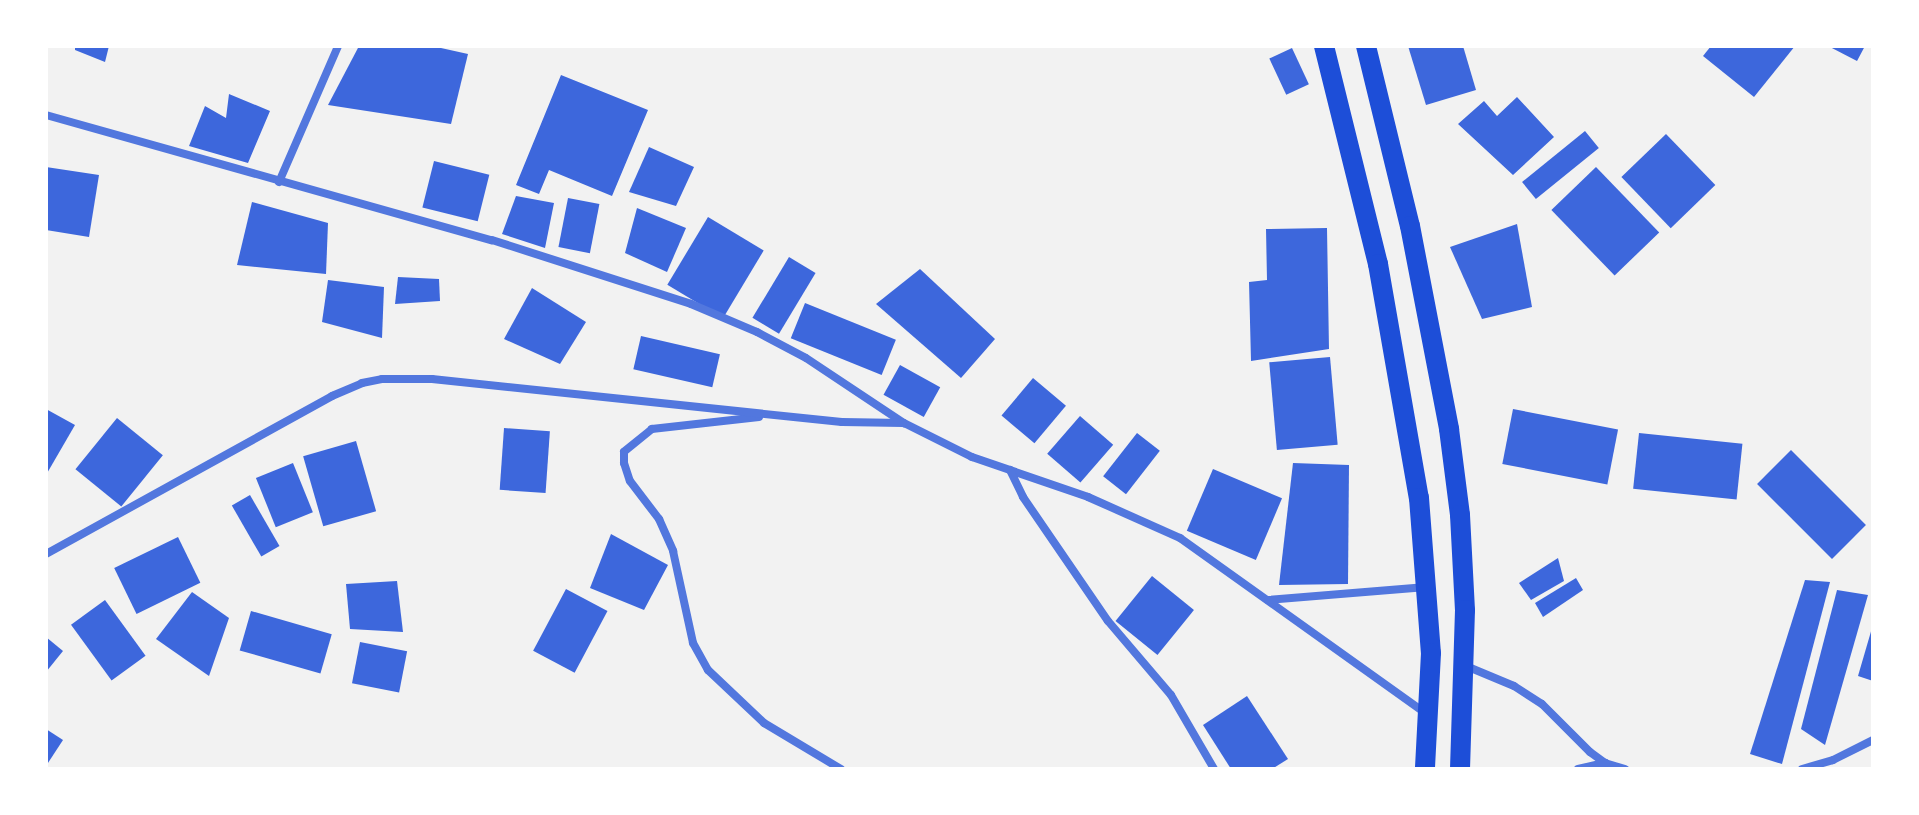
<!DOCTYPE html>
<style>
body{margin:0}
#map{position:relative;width:1919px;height:815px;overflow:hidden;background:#f2f2f2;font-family:Raleway,sans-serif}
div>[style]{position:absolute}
.building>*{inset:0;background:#3d67dc;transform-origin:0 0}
.minor>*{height:8px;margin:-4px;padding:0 4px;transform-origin:4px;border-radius:4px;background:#5277de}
.trunk>*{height:20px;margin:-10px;padding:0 10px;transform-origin:10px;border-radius:10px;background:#1d4ed8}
span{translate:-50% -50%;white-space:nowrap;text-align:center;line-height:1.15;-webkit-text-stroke:8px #fff;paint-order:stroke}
.frame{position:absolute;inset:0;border:48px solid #fff;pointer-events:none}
</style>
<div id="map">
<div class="building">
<i style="clip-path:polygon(75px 46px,109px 46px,105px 62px,75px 50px)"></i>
<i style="clip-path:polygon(359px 46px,432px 46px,468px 54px,451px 124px,328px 105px)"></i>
<i style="clip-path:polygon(1408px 46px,1463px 46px,1476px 90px,1426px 105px)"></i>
<i style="clip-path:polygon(1711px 46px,1795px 46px,1754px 97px,1703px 56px)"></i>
<i style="clip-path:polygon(1828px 46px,1865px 46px,1857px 61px)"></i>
<i style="left:1292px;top:48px;width:40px;height:25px;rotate:65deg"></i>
<i style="clip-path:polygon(561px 75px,648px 110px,612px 196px,549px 170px,539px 194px,516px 185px)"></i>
<i style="clip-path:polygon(229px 94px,270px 111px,248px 163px,189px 146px,205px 106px,226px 118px)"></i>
<i style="clip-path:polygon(1517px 97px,1554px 137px,1513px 175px,1458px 124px,1484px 101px,1497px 116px)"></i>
<i style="left:1585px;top:131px;width:22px;height:81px;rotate:51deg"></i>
<i style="left:1666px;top:134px;width:71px;height:62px;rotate:46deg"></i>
<i style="clip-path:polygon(649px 147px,694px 167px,676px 206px,629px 192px)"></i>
<i style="left:434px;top:161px;width:57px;height:48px;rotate:14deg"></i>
<i style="clip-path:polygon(46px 167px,99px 175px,89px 237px,46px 230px)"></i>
<i style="left:1596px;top:167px;width:91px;height:62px;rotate:46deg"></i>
<i style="clip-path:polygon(516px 196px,554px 203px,545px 248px,502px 234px)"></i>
<i style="left:568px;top:198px;width:32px;height:50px;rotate:11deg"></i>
<i style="clip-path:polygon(252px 202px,328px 223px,326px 274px,237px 265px)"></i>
<i style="clip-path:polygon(637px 208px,686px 228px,667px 272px,625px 253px)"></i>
<i style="left:708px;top:217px;width:65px;height:79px;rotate:31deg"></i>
<i style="clip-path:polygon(1517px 224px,1532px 307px,1482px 319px,1450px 247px)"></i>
<i style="clip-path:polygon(1327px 228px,1329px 349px,1251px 361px,1249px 282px,1267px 280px,1266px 229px)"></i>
<i style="left:789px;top:257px;width:31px;height:71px;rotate:31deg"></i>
<i style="clip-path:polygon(920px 269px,995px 339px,961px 378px,876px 304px)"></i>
<i style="clip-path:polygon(398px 277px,439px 279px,440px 301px,395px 304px)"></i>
<i style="clip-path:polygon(328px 280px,384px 287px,382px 338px,322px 322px)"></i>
<i style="clip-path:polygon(532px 288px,586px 322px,560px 364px,504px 339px)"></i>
<i style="left:805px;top:303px;width:98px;height:38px;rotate:22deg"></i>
<i style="left:641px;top:336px;width:81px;height:34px;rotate:13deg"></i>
<i style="left:1330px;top:357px;width:88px;height:61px;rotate:85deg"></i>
<i style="left:900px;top:365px;width:46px;height:34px;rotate:29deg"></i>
<i style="left:1033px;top:378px;width:43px;height:49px;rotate:40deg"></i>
<i style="clip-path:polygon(46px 409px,75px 425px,46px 475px)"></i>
<i style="left:1513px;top:409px;width:107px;height:56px;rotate:11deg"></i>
<i style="left:1080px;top:416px;width:44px;height:50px;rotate:41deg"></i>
<i style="left:117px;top:418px;width:59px;height:66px;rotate:39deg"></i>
<i style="left:504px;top:428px;width:46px;height:62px;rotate:4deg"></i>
<i style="left:1137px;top:433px;width:29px;height:55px;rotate:38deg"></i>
<i style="left:1639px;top:433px;width:104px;height:56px;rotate:6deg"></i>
<i style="left:356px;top:441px;width:73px;height:55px;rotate:74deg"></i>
<i style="left:1791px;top:450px;width:106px;height:48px;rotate:45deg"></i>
<i style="left:293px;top:463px;width:53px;height:40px;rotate:68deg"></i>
<i style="clip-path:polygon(1293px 463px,1349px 465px,1348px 584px,1279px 585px)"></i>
<i style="left:1213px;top:469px;width:75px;height:67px;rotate:23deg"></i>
<i style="left:250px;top:495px;width:59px;height:21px;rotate:60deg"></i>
<i style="clip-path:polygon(611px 534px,668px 565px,644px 610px,590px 588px)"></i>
<i style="left:178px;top:537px;width:51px;height:71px;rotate:64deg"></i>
<i style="clip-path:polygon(1558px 558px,1564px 581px,1531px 600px,1519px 583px)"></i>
<i style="left:1152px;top:576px;width:54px;height:58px;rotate:39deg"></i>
<i style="clip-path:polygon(1576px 578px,1583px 590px,1543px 617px,1535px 603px)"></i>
<i style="clip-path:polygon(1805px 580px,1830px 582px,1782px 764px,1750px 754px)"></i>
<i style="clip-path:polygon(397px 581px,403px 632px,350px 629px,346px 584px)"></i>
<i style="left:566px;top:589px;width:47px;height:70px;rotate:28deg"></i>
<i style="clip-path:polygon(1837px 590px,1868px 595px,1825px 745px,1801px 729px)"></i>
<i style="clip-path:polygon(192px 592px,229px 618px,209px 676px,156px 639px)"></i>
<i style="left:105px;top:600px;width:69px;height:42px;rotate:54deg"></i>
<i style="left:251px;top:611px;width:84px;height:41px;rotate:16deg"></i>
<i style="clip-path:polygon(1872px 628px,1873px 628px,1873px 681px,1858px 676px)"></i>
<i style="clip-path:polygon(46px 637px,63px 651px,46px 672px)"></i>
<i style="left:360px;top:642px;width:48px;height:42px;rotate:11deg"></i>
<i style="clip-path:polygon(1247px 696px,1288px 759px,1272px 769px,1231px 769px,1203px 725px)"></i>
<i style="clip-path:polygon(46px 729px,63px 740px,46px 766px)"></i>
</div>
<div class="minor">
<i style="left:46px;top:115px;width:463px;rotate:15.7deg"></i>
<i style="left:492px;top:240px;width:209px;rotate:17.8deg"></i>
<i style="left:691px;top:304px;width:72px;rotate:23deg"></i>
<i style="left:757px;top:332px;width:55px;rotate:28deg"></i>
<i style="left:806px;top:358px;width:118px;rotate:33.6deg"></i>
<i style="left:904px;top:423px;width:76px;rotate:26.6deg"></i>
<i style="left:972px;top:457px;width:123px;rotate:19deg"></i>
<i style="left:1088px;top:497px;width:101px;rotate:24deg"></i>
<i style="left:1180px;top:538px;width:303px;rotate:35.5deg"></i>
<i style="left:279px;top:182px;width:148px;rotate:-66.5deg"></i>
<i style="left:759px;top:417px;width:108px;rotate:173.6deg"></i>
<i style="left:652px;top:429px;width:36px;rotate:141deg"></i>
<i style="left:624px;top:452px;width:11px;rotate:90deg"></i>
<i style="left:624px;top:463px;width:19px;rotate:72deg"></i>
<i style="left:630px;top:481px;width:48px;rotate:52.7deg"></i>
<i style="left:659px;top:519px;width:35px;rotate:66deg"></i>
<i style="left:673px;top:551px;width:94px;rotate:77.7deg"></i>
<i style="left:693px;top:643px;width:31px;rotate:61deg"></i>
<i style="left:708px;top:670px;width:77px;rotate:43.4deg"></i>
<i style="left:764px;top:723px;width:90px;rotate:30.9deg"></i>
<i style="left:1010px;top:470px;width:30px;rotate:64deg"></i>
<i style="left:1023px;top:497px;width:150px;rotate:55.6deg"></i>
<i style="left:1108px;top:621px;width:97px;rotate:49.6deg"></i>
<i style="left:1171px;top:695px;width:86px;rotate:59.8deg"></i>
<i style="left:46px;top:554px;width:327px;rotate:-28.9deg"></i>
<i style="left:332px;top:396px;width:33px;rotate:-23deg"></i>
<i style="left:362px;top:383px;width:20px;rotate:-11deg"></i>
<i style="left:382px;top:379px;width:50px"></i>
<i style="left:432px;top:379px;width:412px;rotate:6deg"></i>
<i style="left:842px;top:422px;width:61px;rotate:0.9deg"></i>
<i style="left:1268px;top:600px;width:159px;rotate:-4.7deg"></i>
<i style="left:1466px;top:666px;width:52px;rotate:22.6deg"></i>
<i style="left:1514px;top:686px;width:33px;rotate:33deg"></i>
<i style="left:1542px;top:704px;width:68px;rotate:45deg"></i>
<i style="left:1590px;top:752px;width:19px;rotate:36deg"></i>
<i style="left:1605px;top:763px;width:21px;rotate:17deg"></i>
<i style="left:1578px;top:769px;width:28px;rotate:-13deg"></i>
<i style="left:1802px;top:769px;width:32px;rotate:-16deg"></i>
<i style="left:1833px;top:760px;width:45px;rotate:-26.6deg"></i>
</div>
<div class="trunk">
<i style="left:1324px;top:46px;width:225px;rotate:76.1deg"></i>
<i style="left:1378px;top:264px;width:238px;rotate:80.1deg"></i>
<i style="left:1419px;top:498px;width:155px;rotate:85.6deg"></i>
<i style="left:1431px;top:653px;width:116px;rotate:93deg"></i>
<i style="left:1366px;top:46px;width:185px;rotate:76.3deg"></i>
<i style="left:1410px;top:226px;width:207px;rotate:79.1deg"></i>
<i style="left:1449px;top:429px;width:87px;rotate:82.7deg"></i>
<i style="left:1460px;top:515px;width:95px;rotate:87deg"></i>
<i style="left:1465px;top:610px;width:159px;rotate:91.8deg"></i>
</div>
<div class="frame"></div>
</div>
